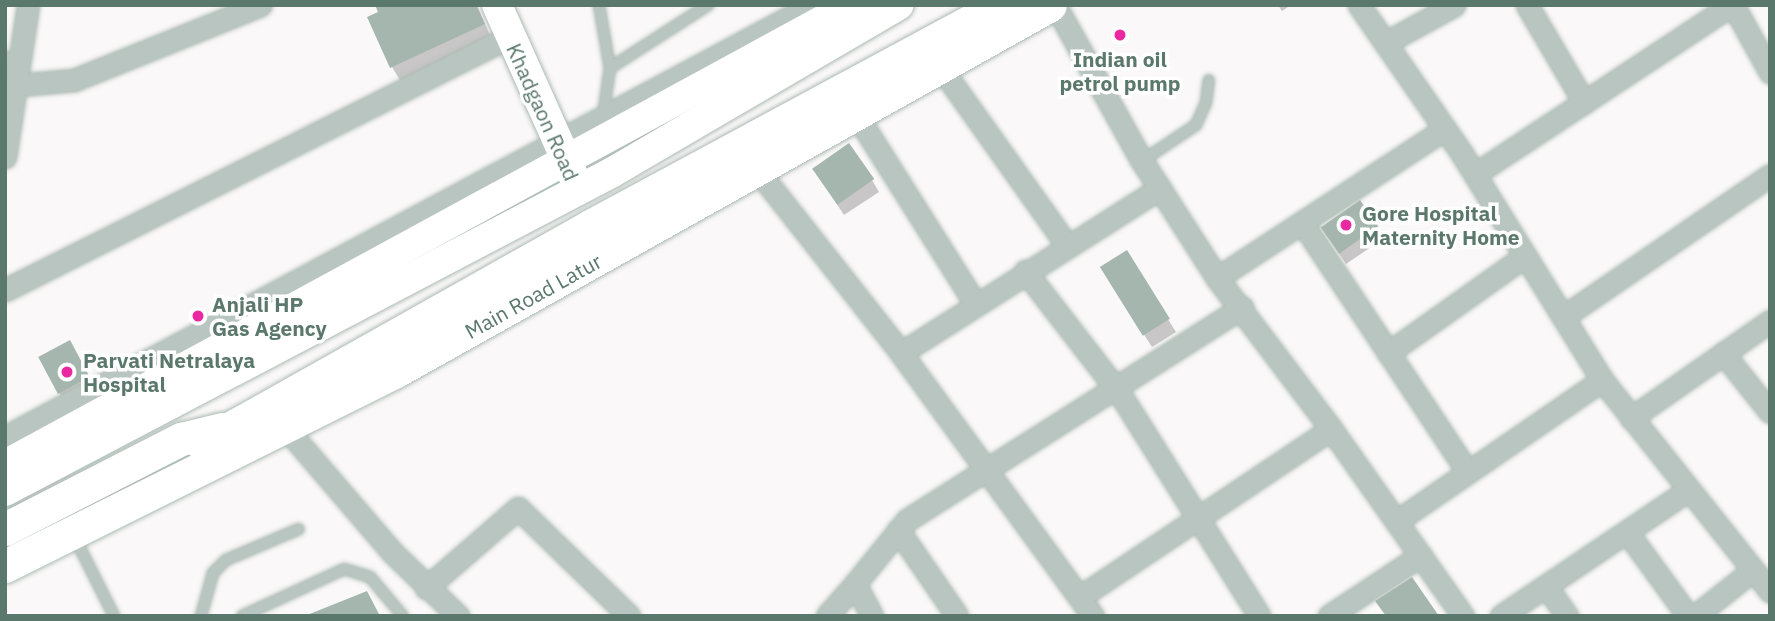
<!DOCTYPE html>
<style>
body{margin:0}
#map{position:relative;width:1775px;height:621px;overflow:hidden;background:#faf8f8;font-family:"IBM Plex Sans",sans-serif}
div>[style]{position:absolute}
.shadow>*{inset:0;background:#0003}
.building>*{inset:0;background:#a5b6af;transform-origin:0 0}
.roads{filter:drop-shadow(0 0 2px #acbab4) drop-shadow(0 0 2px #acbab4)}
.lane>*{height:10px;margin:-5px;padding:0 5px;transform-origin:5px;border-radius:5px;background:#b9c5c0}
.street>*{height:21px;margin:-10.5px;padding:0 10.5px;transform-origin:10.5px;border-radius:10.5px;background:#b9c5c0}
.secondary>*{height:30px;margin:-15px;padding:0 15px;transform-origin:15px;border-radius:15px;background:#fff}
.primary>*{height:33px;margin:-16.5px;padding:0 16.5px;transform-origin:16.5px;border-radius:16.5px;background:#fff}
.dots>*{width:19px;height:19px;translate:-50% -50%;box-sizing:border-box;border:4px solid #fff;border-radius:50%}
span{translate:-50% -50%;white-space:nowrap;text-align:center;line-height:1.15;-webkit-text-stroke:7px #fff;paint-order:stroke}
.poi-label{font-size:21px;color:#5b786c;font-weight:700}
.left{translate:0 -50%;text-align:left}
.street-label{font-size:21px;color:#5b786c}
.frame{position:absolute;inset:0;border:7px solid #5b786c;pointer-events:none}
</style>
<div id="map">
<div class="shadow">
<i style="clip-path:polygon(377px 5px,477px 5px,492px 40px,401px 82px,392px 67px)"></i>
<i style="clip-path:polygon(1278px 5px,1291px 5px,1282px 11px)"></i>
<i style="clip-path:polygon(821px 180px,872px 180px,879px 192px,844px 215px)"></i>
<i style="clip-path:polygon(1376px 227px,1383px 239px,1346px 264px,1329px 238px)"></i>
<i style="clip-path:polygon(1126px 253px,1176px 332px,1152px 347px,1109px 280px)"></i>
<i style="clip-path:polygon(77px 354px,95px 389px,66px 405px,40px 358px)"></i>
</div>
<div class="building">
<i style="clip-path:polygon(375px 5px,476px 5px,485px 24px,390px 68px,367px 17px,378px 12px)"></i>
<i style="left:849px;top:143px;width:44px;height:45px;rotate:55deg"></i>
<i style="left:1360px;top:200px;width:32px;height:48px;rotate:55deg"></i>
<i style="left:1127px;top:250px;width:81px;height:32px;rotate:58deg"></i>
<i style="left:70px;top:340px;width:42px;height:36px;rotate:62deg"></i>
<i style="clip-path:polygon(1412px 577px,1439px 616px,1386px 616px,1375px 601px)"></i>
<i style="clip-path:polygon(367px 591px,380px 616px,308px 616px,307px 615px)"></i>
</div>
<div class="roads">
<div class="lane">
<i style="left:599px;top:5px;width:64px;rotate:80.1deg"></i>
<i style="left:610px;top:68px;width:49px;rotate:98.3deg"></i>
<i style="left:610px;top:68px;width:117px;rotate:-32.7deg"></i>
<i style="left:1142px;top:161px;width:65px;rotate:-33.7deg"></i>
<i style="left:1196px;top:125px;width:24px;rotate:-66deg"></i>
<i style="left:1206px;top:103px;width:23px;rotate:-83deg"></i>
<i style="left:80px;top:548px;width:76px;rotate:63.4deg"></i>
<i style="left:201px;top:616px;width:45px;rotate:-74.4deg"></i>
<i style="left:213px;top:573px;width:18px;rotate:-45deg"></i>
<i style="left:226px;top:560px;width:79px;rotate:-23deg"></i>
<i style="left:242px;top:616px;width:112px;rotate:-24.7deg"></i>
<i style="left:344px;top:569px;width:27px;rotate:17deg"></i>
<i style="left:370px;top:577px;width:51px;rotate:49.8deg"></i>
</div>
<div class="street">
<i style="left:1055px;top:5px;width:179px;rotate:60.9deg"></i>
<i style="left:1142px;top:161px;width:139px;rotate:57.3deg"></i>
<i style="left:1217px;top:278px;width:189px;rotate:52.9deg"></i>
<i style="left:1331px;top:429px;width:229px;rotate:54.8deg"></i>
<i style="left:1359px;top:5px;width:181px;rotate:55.3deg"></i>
<i style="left:1462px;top:154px;width:266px;rotate:58.2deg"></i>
<i style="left:1602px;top:380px;width:270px;rotate:51.5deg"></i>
<i style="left:1527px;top:5px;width:113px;rotate:59.6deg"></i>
<i style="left:1733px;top:5px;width:77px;rotate:61.1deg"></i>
<i style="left:1385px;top:43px;width:79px;rotate:-28.8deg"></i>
<i style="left:5px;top:62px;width:27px;rotate:59deg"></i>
<i style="left:19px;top:85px;width:55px;rotate:-5.2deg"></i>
<i style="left:74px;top:80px;width:201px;rotate:-21.9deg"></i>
<i style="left:941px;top:68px;width:217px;rotate:54.6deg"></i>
<i style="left:857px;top:116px;width:223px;rotate:57.8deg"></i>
<i style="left:5px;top:157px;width:154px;rotate:-81.4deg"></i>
<i style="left:758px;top:171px;width:231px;rotate:51.8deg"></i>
<i style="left:901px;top:353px;width:326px;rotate:53.9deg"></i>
<i style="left:1475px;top:174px;width:307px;rotate:-33.4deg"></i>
<i style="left:1303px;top:224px;width:298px;rotate:56.4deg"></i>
<i style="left:1025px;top:271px;width:155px;rotate:52.3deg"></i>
<i style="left:1120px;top:394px;width:262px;rotate:57.9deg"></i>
<i style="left:1217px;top:278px;width:272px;rotate:-33.2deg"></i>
<i style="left:5px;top:290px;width:564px;rotate:-26.66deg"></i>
<i style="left:1563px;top:317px;width:251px;rotate:-34.4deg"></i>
<i style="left:901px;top:353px;width:307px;rotate:-32.5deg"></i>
<i style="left:1388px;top:353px;width:168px;rotate:-35.3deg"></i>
<i style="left:1723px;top:353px;width:75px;rotate:51.5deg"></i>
<i style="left:1631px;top:418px;width:169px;rotate:-34.9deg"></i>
<i style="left:284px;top:426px;width:167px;rotate:49.4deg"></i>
<i style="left:393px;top:553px;width:91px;rotate:44.1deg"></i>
<i style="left:5px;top:437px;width:915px;rotate:-28.16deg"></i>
<i style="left:1397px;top:521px;width:249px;rotate:-34.5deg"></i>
<i style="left:898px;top:530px;width:104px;rotate:55.5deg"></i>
<i style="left:1627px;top:532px;width:104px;rotate:54deg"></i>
<i style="left:1546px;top:586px;width:37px;rotate:55deg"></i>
<i style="left:426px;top:588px;width:122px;rotate:-41deg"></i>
<i style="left:518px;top:508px;width:155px;rotate:44.2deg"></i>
<i style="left:1080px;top:597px;width:302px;rotate:-33.8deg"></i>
<i style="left:827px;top:616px;width:43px;rotate:-48.8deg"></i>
<i style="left:872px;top:616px;width:36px;rotate:-118deg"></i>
<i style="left:855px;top:584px;width:82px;rotate:-50.9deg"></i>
<i style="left:907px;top:520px;width:397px;rotate:-32.4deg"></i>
<i style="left:1329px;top:616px;width:110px;rotate:-33.5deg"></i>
<i style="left:1501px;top:616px;width:224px;rotate:-33.9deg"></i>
<i style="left:1695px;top:616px;width:74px;rotate:-38.4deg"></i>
</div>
<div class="secondary">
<i style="left:497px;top:5px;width:188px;rotate:65.9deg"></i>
<i style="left:5px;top:465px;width:963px;rotate:-28.53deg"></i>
<i style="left:5px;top:491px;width:684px;rotate:-27.69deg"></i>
<i style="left:611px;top:173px;width:333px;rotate:-30.3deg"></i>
</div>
<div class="primary">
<i style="left:202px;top:444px;width:445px;rotate:-29.3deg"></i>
<i style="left:590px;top:226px;width:467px;rotate:-28.3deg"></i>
<i style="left:5px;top:529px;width:198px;rotate:-27.1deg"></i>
<i style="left:181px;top:439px;width:42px;rotate:-13.7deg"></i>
<i style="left:5px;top:566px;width:437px;rotate:-26.5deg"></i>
<i style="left:396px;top:371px;width:749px;rotate:-29.23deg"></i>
</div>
</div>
<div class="dots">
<i style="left:1120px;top:35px;background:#ea28a2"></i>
<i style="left:1346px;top:225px;background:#ea28a2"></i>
<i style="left:198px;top:316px;background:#ea28a2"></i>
<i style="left:67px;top:372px;background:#ea28a2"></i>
</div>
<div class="poi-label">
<span style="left:1120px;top:71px">Indian oil<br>petrol pump</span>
<span class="left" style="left:1362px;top:225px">Gore Hospital<br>Maternity Home</span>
<span class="left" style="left:212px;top:316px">Anjali HP<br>Gas Agency</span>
<span class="left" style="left:83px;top:372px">Parvati Netralaya<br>Hospital</span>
</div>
<div class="street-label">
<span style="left:543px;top:112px;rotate:66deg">Khadgaon Road</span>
<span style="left:533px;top:296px;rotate:-29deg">Main Road Latur</span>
</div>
<div class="frame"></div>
</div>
